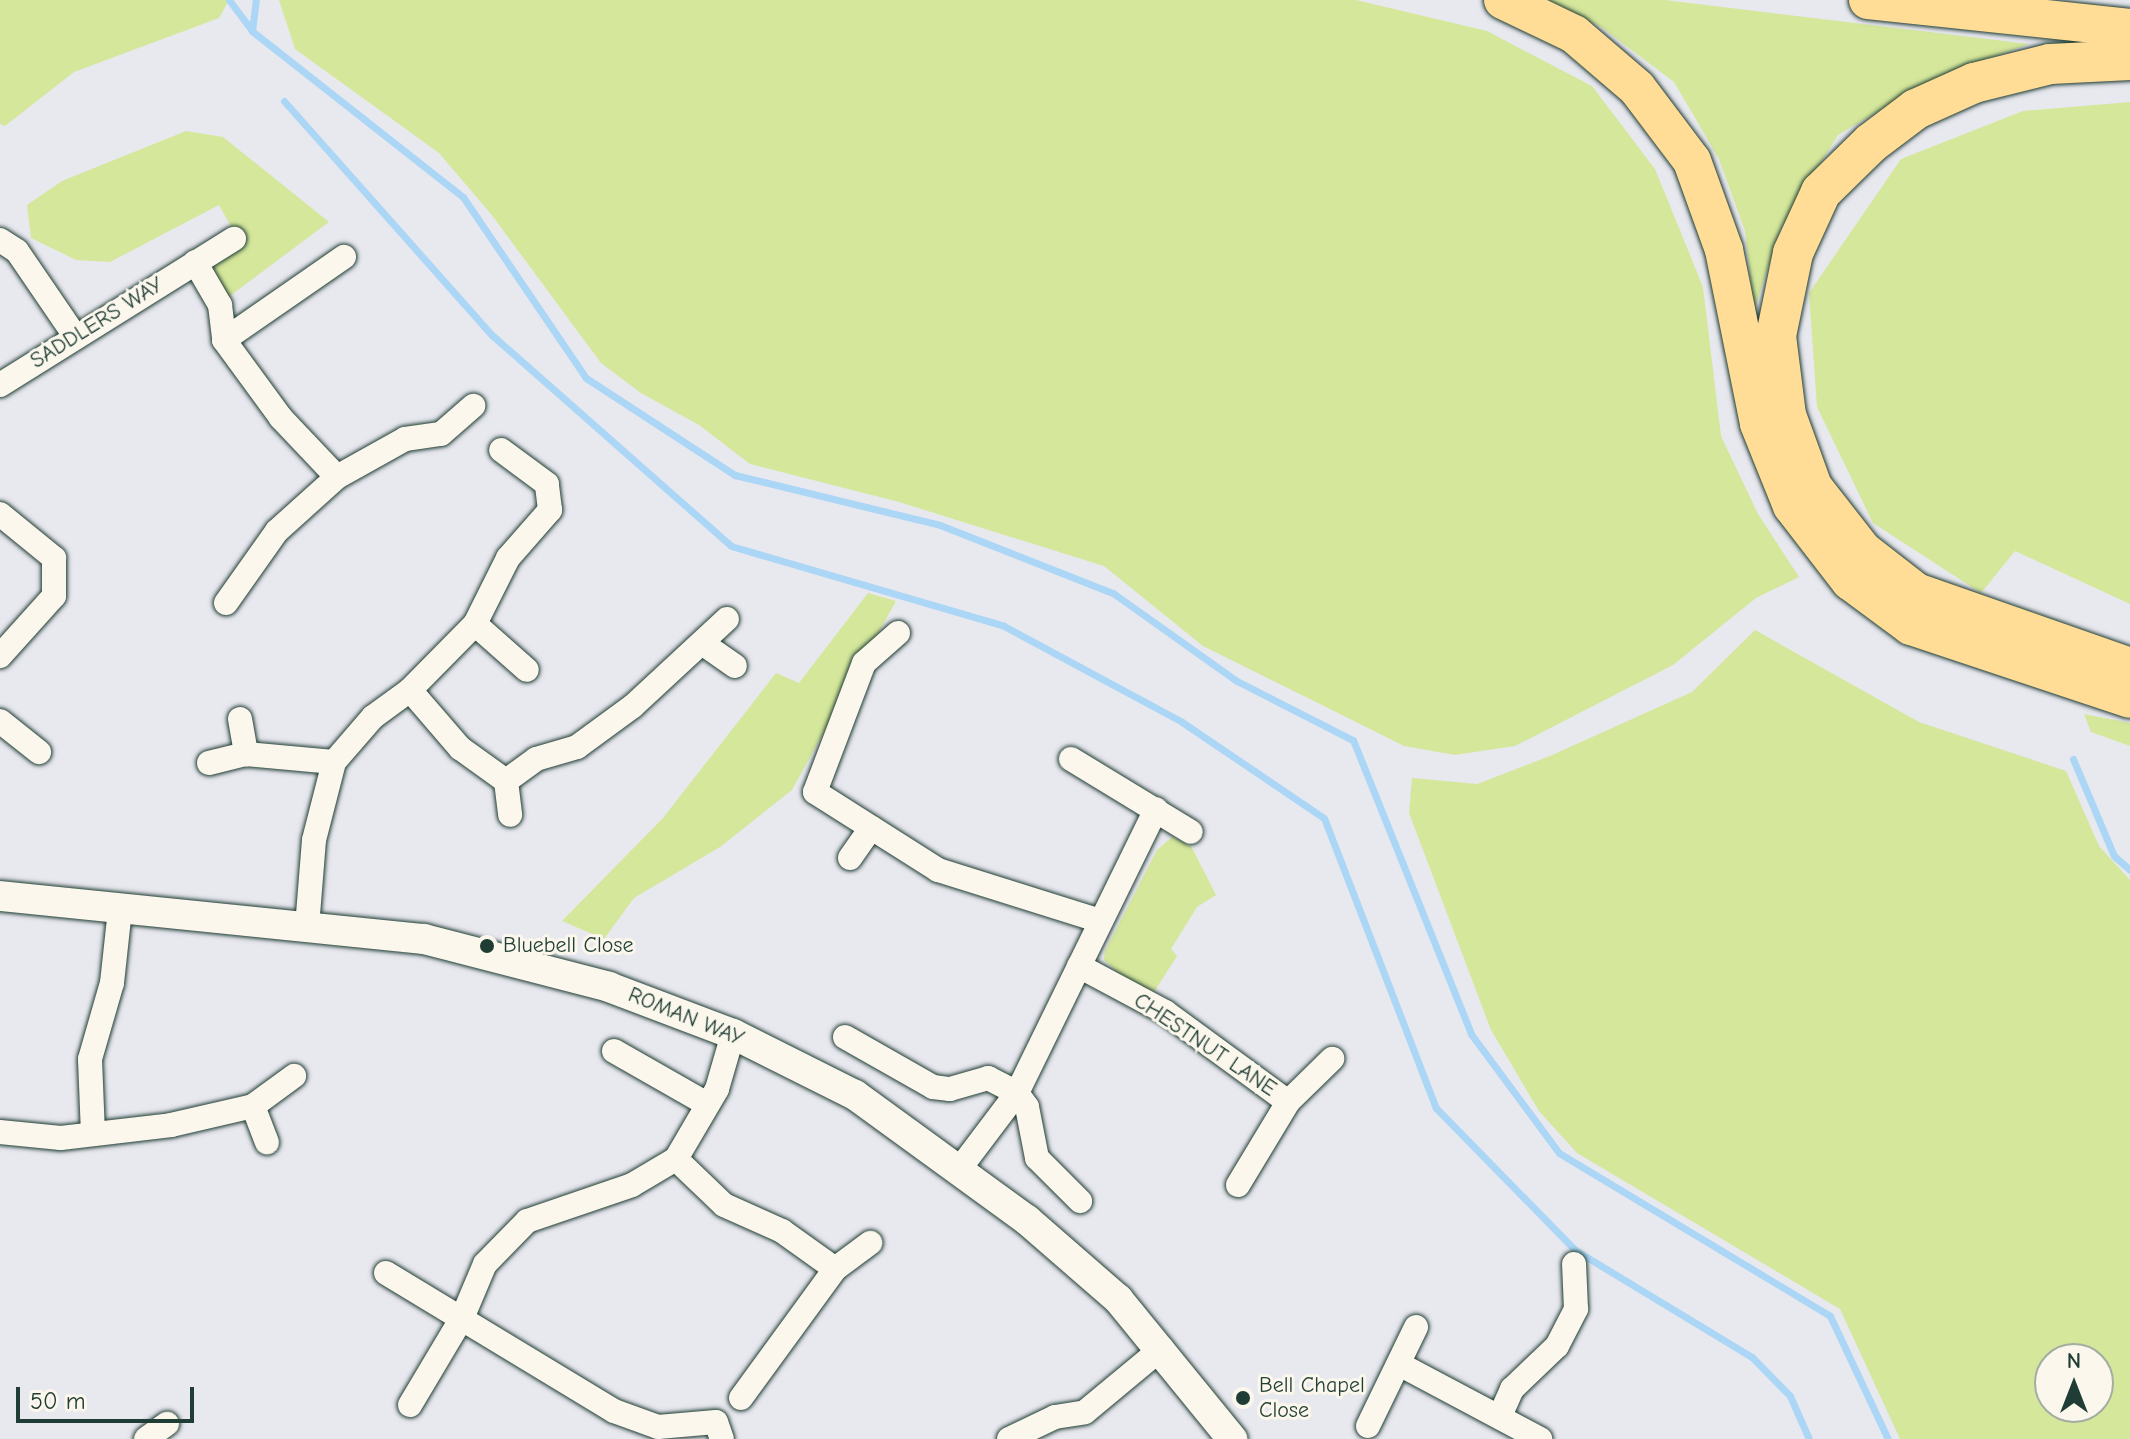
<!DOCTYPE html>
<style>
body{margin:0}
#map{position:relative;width:2130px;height:1439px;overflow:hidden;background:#e8e8ef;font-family:"Comic Neue",sans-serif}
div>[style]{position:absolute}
.green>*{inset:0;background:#d5e79b}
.stream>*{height:7px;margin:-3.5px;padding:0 3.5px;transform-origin:3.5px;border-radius:3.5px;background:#abd6f6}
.roads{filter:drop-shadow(0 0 2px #1f3d34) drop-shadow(0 0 2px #1f3d34)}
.minor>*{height:24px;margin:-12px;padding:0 12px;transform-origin:12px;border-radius:12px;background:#fbf7ec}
.tertiary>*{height:30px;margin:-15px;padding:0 15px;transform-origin:15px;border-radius:15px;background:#fbf7ec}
.primary>*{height:38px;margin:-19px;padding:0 19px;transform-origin:19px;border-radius:19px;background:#ffdd96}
.trunk>*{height:40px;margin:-20px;padding:0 20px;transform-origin:20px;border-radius:20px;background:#ffdd96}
.dots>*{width:22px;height:22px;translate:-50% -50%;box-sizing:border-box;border:4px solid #fbf7ec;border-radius:50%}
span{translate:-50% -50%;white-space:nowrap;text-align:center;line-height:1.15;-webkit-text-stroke:6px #fbf7ec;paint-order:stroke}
.street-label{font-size:22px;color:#1f3d34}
.poi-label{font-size:22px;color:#1f3d34}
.left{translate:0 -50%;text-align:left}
.north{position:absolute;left:2034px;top:1343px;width:80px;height:80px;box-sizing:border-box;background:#fbf7ec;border:2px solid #a3ada2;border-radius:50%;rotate:0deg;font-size:22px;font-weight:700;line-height:32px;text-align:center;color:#1f3d34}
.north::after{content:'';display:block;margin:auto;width:28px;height:36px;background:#1f3d34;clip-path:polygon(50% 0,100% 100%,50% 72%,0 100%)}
.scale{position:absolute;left:16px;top:1387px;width:178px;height:36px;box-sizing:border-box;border:4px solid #1f3d34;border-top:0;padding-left:10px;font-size:24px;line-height:28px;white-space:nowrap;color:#1f3d34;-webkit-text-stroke:6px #fbf7ec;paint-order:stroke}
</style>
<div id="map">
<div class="green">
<i style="clip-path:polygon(0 0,229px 0,219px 18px,74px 72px,5px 126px,0 124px)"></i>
<i style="clip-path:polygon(279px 0,1356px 0,1487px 31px,1592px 86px,1655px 169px,1703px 287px,1721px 436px,1758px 514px,1799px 577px,1756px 598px,1673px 665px,1515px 746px,1455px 755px,1404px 746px,1203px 646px,1104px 566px,899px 502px,750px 464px,699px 425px,641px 393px,601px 363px,491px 214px,439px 153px,295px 49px)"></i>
<i style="clip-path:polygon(1549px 0,1665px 0,2029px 44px,1935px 78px,1838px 135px,1781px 227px,1754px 311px,1745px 231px,1719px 159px,1674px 82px,1601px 27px)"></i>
<i style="clip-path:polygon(2130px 102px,2130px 604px,2015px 551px,1981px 593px,1873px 523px,1817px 407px,1809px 293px,1901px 159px,2023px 111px)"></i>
<i style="clip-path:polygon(186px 131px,223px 137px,329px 222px,227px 298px,212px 274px,216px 260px,238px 239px,219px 205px,110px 262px,76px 260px,31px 238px,27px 205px,62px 181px)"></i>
<i style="clip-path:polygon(868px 593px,896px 601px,792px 790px,720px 847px,634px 898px,604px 939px,562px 921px,663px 818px,776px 673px,799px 683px)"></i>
<i style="clip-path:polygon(evenodd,1755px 630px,1919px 722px,2066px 771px,2099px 846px,2130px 880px,2130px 1439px,1900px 1439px,1840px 1309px,1577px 1153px,1539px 1111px,1491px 1030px,1409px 813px,1412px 778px,1477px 784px,1550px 756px,1692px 692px,1755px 630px,2050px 1359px,2098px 1359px,2098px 1407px,2050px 1407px,2050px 1359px)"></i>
<i style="clip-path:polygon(2084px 714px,2130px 723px,2130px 746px,2091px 732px)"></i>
<i style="clip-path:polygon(1172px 837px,1191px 846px,1216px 895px,1197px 907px,1171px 949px,1177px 956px,1154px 992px,1123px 977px,1104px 960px,1105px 951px,1157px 850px)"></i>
</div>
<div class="stream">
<i style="left:229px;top:0;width:39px;rotate:53deg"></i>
<i style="left:252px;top:31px;width:268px;rotate:38.2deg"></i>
<i style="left:463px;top:197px;width:219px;rotate:55.8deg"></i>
<i style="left:586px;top:378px;width:178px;rotate:33.1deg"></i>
<i style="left:735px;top:475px;width:211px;rotate:13.7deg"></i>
<i style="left:940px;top:525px;width:186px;rotate:21.5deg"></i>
<i style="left:1113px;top:593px;width:152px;rotate:35.4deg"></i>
<i style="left:1237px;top:681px;width:130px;rotate:27deg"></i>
<i style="left:1353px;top:740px;width:317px;rotate:68.1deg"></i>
<i style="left:1471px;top:1034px;width:148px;rotate:53.5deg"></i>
<i style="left:1559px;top:1153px;width:316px;rotate:31deg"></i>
<i style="left:1830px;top:1316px;width:136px;rotate:64.8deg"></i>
<i style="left:252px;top:31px;width:31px;rotate:-83deg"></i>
<i style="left:284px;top:101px;width:314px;rotate:48.4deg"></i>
<i style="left:493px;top:336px;width:317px;rotate:41.4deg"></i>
<i style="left:731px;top:546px;width:284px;rotate:16.3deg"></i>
<i style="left:1004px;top:626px;width:202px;rotate:28.3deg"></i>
<i style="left:1182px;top:722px;width:171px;rotate:34.1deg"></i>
<i style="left:1324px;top:818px;width:311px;rotate:68.9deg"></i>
<i style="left:1436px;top:1108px;width:199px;rotate:45.6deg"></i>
<i style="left:1575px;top:1250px;width:207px;rotate:31.2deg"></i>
<i style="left:1752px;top:1357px;width:54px;rotate:45.7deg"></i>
<i style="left:1790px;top:1396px;width:47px;rotate:66.2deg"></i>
<i style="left:2073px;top:759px;width:105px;rotate:67.1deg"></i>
<i style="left:2114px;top:856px;width:21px;rotate:41deg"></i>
</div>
<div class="roads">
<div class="minor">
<i style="left:0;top:240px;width:20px;rotate:33deg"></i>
<i style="left:17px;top:251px;width:103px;rotate:55.7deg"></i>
<i style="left:195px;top:262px;width:50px;rotate:59.8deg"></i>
<i style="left:220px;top:305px;width:35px;rotate:83deg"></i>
<i style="left:224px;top:340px;width:97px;rotate:53.8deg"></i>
<i style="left:281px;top:418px;width:81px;rotate:46.5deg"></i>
<i style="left:224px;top:340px;width:146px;rotate:-34.7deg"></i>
<i style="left:0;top:385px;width:276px;rotate:-32deg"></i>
<i style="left:0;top:514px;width:70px;rotate:39.2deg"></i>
<i style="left:54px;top:558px;width:38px;rotate:90deg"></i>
<i style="left:54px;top:596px;width:81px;rotate:132deg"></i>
<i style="left:226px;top:603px;width:88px;rotate:-54.7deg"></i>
<i style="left:277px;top:531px;width:81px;rotate:-42deg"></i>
<i style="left:337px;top:477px;width:78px;rotate:-29.2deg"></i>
<i style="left:405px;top:439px;width:36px;rotate:-8deg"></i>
<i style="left:441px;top:434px;width:43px;rotate:-41.2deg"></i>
<i style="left:475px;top:624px;width:69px;rotate:41.5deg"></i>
<i style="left:898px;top:633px;width:45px;rotate:138.6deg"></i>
<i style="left:864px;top:663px;width:138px;rotate:110.8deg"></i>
<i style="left:815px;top:792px;width:146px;rotate:32.4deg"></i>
<i style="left:938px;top:870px;width:168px;rotate:17.4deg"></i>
<i style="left:702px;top:643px;width:40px;rotate:34.9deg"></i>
<i style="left:410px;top:690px;width:77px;rotate:49.2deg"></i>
<i style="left:460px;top:748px;width:57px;rotate:35.7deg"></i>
<i style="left:506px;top:781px;width:34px;rotate:83deg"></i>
<i style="left:240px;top:719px;width:36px;rotate:80deg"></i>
<i style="left:0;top:721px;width:50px;rotate:38.5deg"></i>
<i style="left:1071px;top:759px;width:140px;rotate:31.3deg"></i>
<i style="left:209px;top:763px;width:38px;rotate:-14deg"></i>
<i style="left:246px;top:754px;width:88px;rotate:5.2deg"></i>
<i style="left:506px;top:781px;width:37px;rotate:-36deg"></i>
<i style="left:536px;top:759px;width:43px;rotate:-16.3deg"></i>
<i style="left:577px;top:747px;width:69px;rotate:-36.2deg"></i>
<i style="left:633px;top:706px;width:128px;rotate:-42.8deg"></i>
<i style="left:850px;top:858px;width:37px;rotate:-55deg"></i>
<i style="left:307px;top:927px;width:87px;rotate:-85.4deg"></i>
<i style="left:314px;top:840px;width:81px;rotate:-75.6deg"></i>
<i style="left:334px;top:762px;width:60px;rotate:-49.1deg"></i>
<i style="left:373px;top:717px;width:46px;rotate:-36.1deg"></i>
<i style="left:410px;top:690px;width:93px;rotate:-45.4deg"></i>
<i style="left:475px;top:624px;width:74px;rotate:-63.4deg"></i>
<i style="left:508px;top:558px;width:64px;rotate:-48.8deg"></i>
<i style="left:550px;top:510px;width:26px;rotate:-97deg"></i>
<i style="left:547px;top:484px;width:57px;rotate:-143.5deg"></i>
<i style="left:1079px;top:966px;width:98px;rotate:28.1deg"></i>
<i style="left:1165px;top:1012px;width:152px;rotate:36.2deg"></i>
<i style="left:845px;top:1037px;width:101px;rotate:29.6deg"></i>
<i style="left:933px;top:1087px;width:17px;rotate:7deg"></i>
<i style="left:950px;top:1089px;width:40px;rotate:-16deg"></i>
<i style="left:988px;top:1078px;width:33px;rotate:27deg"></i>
<i style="left:1017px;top:1093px;width:17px;rotate:54deg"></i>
<i style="left:1027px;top:1107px;width:52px;rotate:78.9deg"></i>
<i style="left:1037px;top:1158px;width:61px;rotate:45deg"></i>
<i style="left:614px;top:1051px;width:107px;rotate:29.7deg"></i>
<i style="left:253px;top:1106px;width:39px;rotate:69deg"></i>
<i style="left:0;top:1132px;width:61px;rotate:5.6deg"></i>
<i style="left:61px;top:1138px;width:111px;rotate:-6.7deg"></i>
<i style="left:171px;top:1125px;width:84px;rotate:-13deg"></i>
<i style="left:253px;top:1106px;width:51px;rotate:-36.2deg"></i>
<i style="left:93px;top:1134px;width:75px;rotate:-92.3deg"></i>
<i style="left:90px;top:1059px;width:79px;rotate:-73.9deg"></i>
<i style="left:112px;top:983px;width:74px;rotate:-83.8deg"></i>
<i style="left:676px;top:1159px;width:66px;rotate:43.8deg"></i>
<i style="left:724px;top:1205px;width:64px;rotate:24.1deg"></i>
<i style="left:782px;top:1231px;width:65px;rotate:35.6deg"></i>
<i style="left:961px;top:1167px;width:93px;rotate:-52.9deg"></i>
<i style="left:1017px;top:1093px;width:316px;rotate:-63.9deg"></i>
<i style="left:1238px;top:1185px;width:97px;rotate:-58.9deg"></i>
<i style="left:1288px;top:1102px;width:62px;rotate:-44.3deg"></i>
<i style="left:386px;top:1273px;width:267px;rotate:31.2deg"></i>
<i style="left:614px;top:1411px;width:47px;rotate:20deg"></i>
<i style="left:658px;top:1427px;width:58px;rotate:-4.9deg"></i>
<i style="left:716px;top:1422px;width:18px;rotate:71deg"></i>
<i style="left:1399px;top:1364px;width:160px;rotate:28deg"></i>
<i style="left:741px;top:1398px;width:160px;rotate:-53.9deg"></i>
<i style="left:835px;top:1269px;width:44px;rotate:-36.6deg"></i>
<i style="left:410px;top:1405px;width:104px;rotate:-59.2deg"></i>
<i style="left:463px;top:1316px;width:56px;rotate:-67.1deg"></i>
<i style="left:485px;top:1264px;width:60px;rotate:-45.7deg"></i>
<i style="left:527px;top:1221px;width:111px;rotate:-18.9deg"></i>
<i style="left:632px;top:1185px;width:51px;rotate:-30.6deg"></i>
<i style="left:676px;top:1159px;width:81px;rotate:-59.6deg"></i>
<i style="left:717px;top:1089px;width:57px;rotate:-73.8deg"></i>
<i style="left:1500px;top:1416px;width:30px;rotate:-66deg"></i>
<i style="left:1512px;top:1389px;width:62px;rotate:-43.7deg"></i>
<i style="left:1557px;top:1346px;width:42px;rotate:-62.8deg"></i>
<i style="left:1576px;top:1309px;width:45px;rotate:-92.5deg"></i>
<i style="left:1368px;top:1426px;width:110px;rotate:-64.1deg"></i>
<i style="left:146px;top:1439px;width:26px;rotate:-36deg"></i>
<i style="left:1009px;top:1439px;width:51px;rotate:-25.6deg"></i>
<i style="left:1055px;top:1417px;width:30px;rotate:-9deg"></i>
<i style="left:1085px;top:1412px;width:100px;rotate:-39.7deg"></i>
</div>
<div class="tertiary">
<i style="left:0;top:896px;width:426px;rotate:5.8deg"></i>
<i style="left:424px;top:939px;width:191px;rotate:14.5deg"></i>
<i style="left:609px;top:987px;width:133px;rotate:20.8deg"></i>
<i style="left:733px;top:1034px;width:136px;rotate:26.6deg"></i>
<i style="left:855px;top:1095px;width:213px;rotate:36deg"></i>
<i style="left:1027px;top:1220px;width:121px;rotate:41deg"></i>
<i style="left:1118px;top:1299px;width:181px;rotate:50.8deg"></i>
</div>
<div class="primary">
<i style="left:1503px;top:0;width:79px;rotate:25.6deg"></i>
<i style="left:1574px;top:34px;width:83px;rotate:40.6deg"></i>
<i style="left:1637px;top:88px;width:91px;rotate:53deg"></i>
<i style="left:1692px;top:161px;width:95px;rotate:70.2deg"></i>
<i style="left:1724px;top:250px;width:177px;rotate:78.6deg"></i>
<i style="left:1759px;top:424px;width:88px;rotate:68.1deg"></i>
<i style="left:1792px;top:506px;width:95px;rotate:52.3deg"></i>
<i style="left:1850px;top:581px;width:76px;rotate:36.4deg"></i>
<i style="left:1911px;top:626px;width:231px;rotate:18.4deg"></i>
<i style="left:1868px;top:0;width:263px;rotate:6.1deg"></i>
</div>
<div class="trunk">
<i style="left:2130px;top:60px;width:80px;rotate:177.1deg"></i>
<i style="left:2050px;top:64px;width:78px;rotate:166deg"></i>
<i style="left:1974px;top:83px;width:64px;rotate:155.9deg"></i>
<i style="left:1916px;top:109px;width:56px;rotate:142.9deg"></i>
<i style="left:1871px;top:143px;width:70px;rotate:135.6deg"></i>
<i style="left:1821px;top:192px;width:67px;rotate:114.7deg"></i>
<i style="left:1793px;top:253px;width:85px;rotate:101.6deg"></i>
<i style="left:1776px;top:336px;width:80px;rotate:82.8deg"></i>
<i style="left:1786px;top:415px;width:77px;rotate:70.1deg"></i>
<i style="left:1812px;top:487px;width:81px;rotate:52deg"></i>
<i style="left:1862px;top:551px;width:68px;rotate:37.9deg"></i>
<i style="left:1916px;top:593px;width:227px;rotate:19.3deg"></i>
</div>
</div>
<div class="dots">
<i style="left:487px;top:946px;background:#1f3d34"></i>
<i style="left:1243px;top:1398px;background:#1f3d34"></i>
</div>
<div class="street-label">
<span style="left:97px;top:323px;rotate:-32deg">SADDLERS WAY</span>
<span style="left:686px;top:1017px;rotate:22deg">ROMAN WAY</span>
<span style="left:1205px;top:1045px;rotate:34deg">CHESTNUT LANE</span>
</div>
<div class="poi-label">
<span class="left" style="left:503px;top:946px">Bluebell Close</span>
<span class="left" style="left:1259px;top:1398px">Bell Chapel<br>Close</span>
</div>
<div class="north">N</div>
<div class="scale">50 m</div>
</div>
